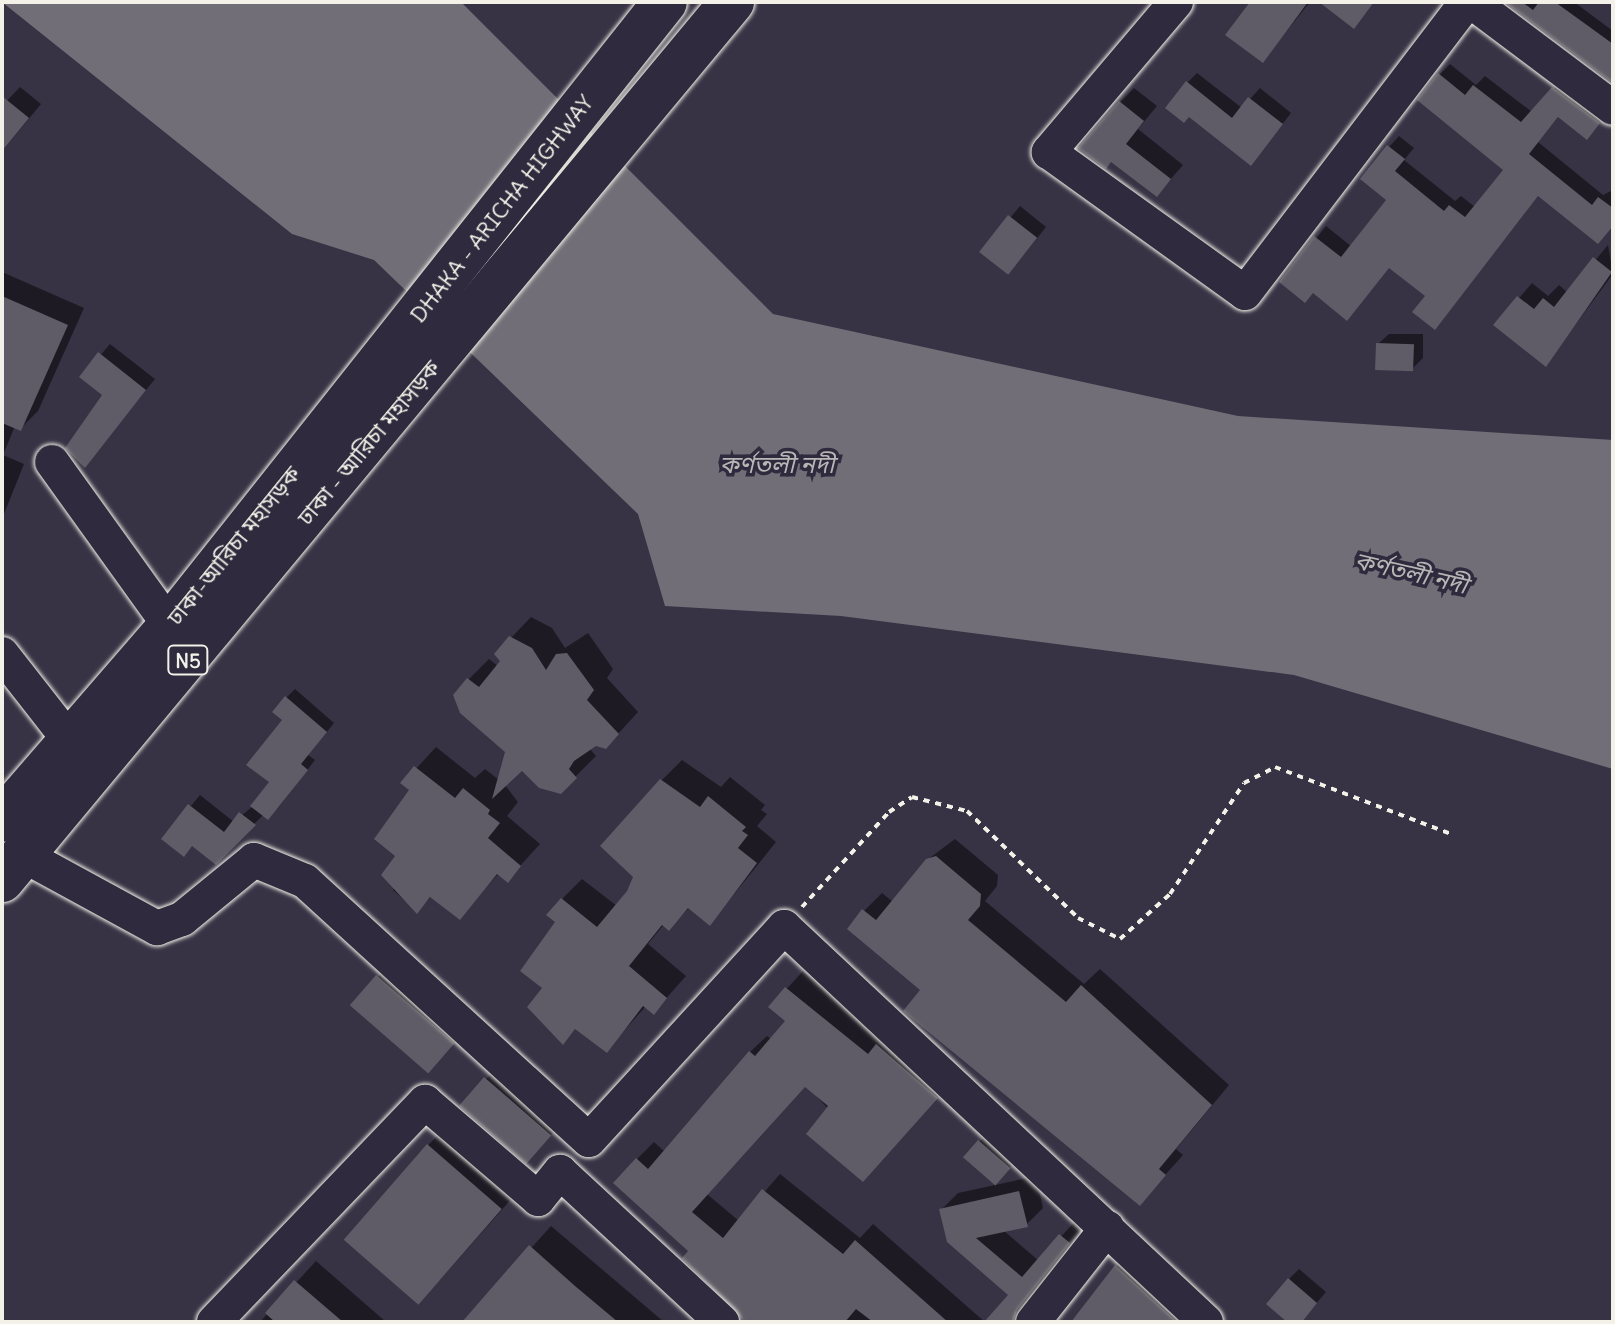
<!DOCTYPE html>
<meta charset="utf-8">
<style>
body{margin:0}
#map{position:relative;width:1615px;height:1324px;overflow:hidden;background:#373244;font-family:Delius,"Noto Sans Bengali",sans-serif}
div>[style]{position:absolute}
.water>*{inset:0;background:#726e77}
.shadow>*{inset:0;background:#0007}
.building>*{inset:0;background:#5f5c67;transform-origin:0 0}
.path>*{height:4px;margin-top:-2px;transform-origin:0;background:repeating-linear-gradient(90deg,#f4f1e8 0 6px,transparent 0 12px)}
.roads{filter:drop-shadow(0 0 2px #f4f1e8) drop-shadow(0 0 2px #f4f1e8)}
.minor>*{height:34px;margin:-17px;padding:0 17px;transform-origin:17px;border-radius:17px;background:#2f2a3d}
.highway>*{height:44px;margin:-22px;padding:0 22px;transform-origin:22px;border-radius:22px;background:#2f2a3d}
span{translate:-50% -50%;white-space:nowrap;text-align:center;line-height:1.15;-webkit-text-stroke:7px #2f2a3d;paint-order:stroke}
.shield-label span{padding:2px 6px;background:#2f2a3d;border:2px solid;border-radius:6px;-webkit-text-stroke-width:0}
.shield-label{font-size:20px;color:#f4f1e8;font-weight:700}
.street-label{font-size:22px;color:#f4f1e8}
.water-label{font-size:24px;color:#bab6b5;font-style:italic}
.frame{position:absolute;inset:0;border:4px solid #f4f1e8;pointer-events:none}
</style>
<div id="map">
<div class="water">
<i style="clip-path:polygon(2px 2px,461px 2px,773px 314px,1238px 416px,1613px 440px,1613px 769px,1294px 675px,841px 616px,665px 606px,638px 514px,374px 260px,292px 234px)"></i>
</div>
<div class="shadow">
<i style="clip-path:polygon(1252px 2px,1310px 2px,1263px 60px)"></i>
<i style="clip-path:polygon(1509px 2px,1574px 2px,1613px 31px,1613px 80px)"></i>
<i style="clip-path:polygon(1450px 64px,1476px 85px,1485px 76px,1532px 112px,1564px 78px,1609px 112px,1587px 137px,1559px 116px,1538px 142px,1603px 195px,1613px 190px,1613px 225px,1539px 194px,1435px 328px,1428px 295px,1390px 266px,1314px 292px,1281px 282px,1326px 226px,1352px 247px,1389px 200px,1389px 147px,1399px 136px,1414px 148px,1404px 160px,1455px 201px,1461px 196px,1475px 207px,1506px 169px,1439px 75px)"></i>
<i style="clip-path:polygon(1197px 73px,1242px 108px,1260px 88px,1291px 113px,1260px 153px,1187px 83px)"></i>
<i style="clip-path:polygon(20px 87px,41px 104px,2px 151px,2px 106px)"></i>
<i style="clip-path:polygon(1134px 88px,1157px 106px,1138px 129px,1183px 165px,1157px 195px,1112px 160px,1120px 102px)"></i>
<i style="clip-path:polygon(1020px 206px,1046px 227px,1018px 262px,982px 252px)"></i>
<i style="clip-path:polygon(1608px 245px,1613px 274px,1546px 364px,1496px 325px,1532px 283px,1548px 296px,1559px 285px,1568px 293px)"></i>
<i style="clip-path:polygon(2px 272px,84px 308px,38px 411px,21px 428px,15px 426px,3px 455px,24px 464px,2px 519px)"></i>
<i style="clip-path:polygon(1389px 334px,1423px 334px,1423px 358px,1413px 368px,1378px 344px)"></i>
<i style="clip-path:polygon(110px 344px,155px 379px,85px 465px,105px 395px,82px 377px)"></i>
<i style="clip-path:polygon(531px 617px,552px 628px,565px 648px,588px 633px,613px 669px,607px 678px,638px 712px,606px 747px,595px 744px,589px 748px,596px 756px,560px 792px,522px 768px,505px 785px,518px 802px,507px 816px,540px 844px,507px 880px,499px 873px,459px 917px,432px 896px,417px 911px,393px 890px,412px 790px,403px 783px,436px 747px,475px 778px,485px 769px,499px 780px,507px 751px,469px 679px,489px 659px,498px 666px,511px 638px)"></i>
<i style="clip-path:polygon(295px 689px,334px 723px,308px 755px,315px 760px,277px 809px,264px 814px,216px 862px,193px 845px,164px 839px,200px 795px,234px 822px,253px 806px,272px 782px,287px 697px)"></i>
<i style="clip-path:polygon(682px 760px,721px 787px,730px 777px,765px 805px,761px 810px,767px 814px,757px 826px,776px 842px,710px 924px,690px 907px,669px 928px,664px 924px,648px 944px,686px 976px,654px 1012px,646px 1006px,607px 1050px,577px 1027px,563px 1042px,544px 988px,562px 899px,582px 879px,617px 906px,636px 877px,661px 781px)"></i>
<i style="clip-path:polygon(955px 839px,998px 875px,997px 886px,985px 901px,1084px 984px,1100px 969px,1229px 1085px,1176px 1149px,1183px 1155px,1140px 1203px,906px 1011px,923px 990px,864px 911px,882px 893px,893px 902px,927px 860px)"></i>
<i style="clip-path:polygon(393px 962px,467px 1028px,443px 1056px,378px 977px)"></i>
<i style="clip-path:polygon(803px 971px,885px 1038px,953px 1080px,879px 1163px,806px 1085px,707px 1194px,739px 1221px,780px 1174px,860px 1238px,873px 1224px,985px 1322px,749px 1322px,691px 1251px,637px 1159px,654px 1142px,665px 1152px,750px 1052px,767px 1036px,772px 1040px,788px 1021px,771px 1006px)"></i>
<i style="clip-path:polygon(501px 1063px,564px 1120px,542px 1145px,462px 1105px)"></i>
<i style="clip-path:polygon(449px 1125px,521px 1188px,440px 1280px,428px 1145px)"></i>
<i style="clip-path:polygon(989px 1132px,1018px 1157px,1005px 1173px,979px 1142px)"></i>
<i style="clip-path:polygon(1036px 1176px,1043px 1208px,1026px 1225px,1003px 1230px,1039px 1261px,1077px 1219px,1085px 1225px,1015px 1322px,987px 1322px,1010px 1294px,941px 1210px,958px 1193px)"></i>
<i style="clip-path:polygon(551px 1226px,664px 1322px,465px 1322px)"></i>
<i style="clip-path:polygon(1133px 1250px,1192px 1322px,1072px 1322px,1116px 1267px)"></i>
<i style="clip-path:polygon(316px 1261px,386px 1322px,260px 1322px)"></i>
<i style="clip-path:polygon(1299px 1269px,1326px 1292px,1300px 1322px,1290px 1322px,1289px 1279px)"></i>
</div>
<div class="building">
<i style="clip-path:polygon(1250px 2px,1308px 2px,1263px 63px,1225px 35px)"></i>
<i style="clip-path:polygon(1319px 2px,1374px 2px,1354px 29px)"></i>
<i style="clip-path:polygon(1505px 2px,1522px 2px,1533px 10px,1539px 2px,1555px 2px,1591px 28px,1613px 44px,1613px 83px)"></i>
<i style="clip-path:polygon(1438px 73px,1465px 95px,1473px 85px,1521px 122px,1552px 87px,1600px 123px,1587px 140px,1558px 117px,1529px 154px,1592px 205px,1598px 197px,1613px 208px,1613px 226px,1598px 244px,1538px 196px,1435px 330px,1412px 312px,1425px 296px,1389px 268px,1347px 321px,1313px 293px,1305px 303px,1279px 282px,1314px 236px,1341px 257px,1386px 200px,1360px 179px,1387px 145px,1405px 159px,1395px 171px,1444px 211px,1449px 205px,1465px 217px,1503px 170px,1417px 100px)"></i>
<i style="clip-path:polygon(1186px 81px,1232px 118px,1248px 97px,1283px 124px,1251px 166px,1189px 117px,1184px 123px,1165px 108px)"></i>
<i style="clip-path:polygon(2px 96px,29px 118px,2px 151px)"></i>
<i style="clip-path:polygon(1119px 101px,1144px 121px,1126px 144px,1171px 179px,1157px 197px,1111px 162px,1106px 169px,1078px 148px)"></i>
<i style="left:1008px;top:215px;width:37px;height:47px;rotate:38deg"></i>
<i style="clip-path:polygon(1593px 257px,1612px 272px,1546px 367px,1493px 325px,1517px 296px,1534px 309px,1543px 298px,1554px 307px)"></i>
<i style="clip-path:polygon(2px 296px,68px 325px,21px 431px,2px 423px)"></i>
<i style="left:1376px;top:343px;width:38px;height:27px;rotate:2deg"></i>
<i style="clip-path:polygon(98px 352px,146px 390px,85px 468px,65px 448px,102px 395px,79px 377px)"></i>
<i style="clip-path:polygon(509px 636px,532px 648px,546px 670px,556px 654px,567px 653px,594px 690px,587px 700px,619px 734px,606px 749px,596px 746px,574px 761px,569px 769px,577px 778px,561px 794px,539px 788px,522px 771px,492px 799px,505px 752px,460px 713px,453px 695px,467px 678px,479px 687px,500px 661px,494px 654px)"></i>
<i style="clip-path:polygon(285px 696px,327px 732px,301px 764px,308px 770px,268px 820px,250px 806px,269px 782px,246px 765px,282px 720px,272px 712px)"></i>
<i style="clip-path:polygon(414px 766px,455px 798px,463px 788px,490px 810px,488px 814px,500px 823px,488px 838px,521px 866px,508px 883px,497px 874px,460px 920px,430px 897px,417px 914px,381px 875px,395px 856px,374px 839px,409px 790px,400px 783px)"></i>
<i style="clip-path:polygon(660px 779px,700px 807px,708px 796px,746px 827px,742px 831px,748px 835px,738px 848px,757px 863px,710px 926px,688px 908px,669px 931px,662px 925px,629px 966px,667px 998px,654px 1015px,643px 1006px,607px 1053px,575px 1029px,563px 1045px,527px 1007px,542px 988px,520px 971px,555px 922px,546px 915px,561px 898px,597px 927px,627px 891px,633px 877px,600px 846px)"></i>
<i style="clip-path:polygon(188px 804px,224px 832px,239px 812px,256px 825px,216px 865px,192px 846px,184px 857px,161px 839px)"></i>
<i style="clip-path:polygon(936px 856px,981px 894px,980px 906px,968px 920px,1066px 1002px,1081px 985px,1212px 1105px,1159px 1169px,1166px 1175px,1140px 1206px,903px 1011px,920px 990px,847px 929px,862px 909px,876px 920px,926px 859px)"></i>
<i style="left:376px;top:975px;width:104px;height:40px;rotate:41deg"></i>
<i style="clip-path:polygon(785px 987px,868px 1054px,876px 1044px,938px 1098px,863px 1182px,806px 1134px,828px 1106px,805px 1087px,692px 1212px,723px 1238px,762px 1189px,843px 1254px,855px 1240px,948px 1322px,873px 1322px,856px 1309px,845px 1322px,745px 1322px,682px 1258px,688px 1251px,613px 1183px,636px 1158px,648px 1169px,749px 1051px,755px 1056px,785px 1021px,768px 1007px)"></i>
<i style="left:484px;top:1077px;width:89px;height:38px;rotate:41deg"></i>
<i style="left:978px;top:1140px;width:43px;height:23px;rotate:41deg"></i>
<i style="left:427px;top:1144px;width:99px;height:127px;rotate:41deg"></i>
<i style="clip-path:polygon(1019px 1191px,1028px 1227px,976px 1238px,1022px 1277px,1059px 1234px,1070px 1243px,1017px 1310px,1013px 1322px,984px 1322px,1008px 1295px,947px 1242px,939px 1209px)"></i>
<i style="clip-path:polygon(529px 1245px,575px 1286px,618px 1322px,462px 1322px)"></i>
<i style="clip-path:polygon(1115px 1265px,1128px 1277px,1177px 1322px,1071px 1322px)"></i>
<i style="clip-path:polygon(1288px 1278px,1317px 1303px,1302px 1322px,1287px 1322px,1266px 1304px)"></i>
<i style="clip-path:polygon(294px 1280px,343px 1322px,275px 1322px,265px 1313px)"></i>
</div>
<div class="path">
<i style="left:802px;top:907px;width:129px;rotate:-47.5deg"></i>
<i style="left:889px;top:812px;width:27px;rotate:-33deg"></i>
<i style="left:912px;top:797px;width:57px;rotate:14.3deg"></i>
<i style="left:967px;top:811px;width:154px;rotate:43.9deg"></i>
<i style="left:1078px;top:918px;width:47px;rotate:26.6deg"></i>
<i style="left:1120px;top:939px;width:67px;rotate:-42deg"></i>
<i style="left:1170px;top:894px;width:133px;rotate:-56.3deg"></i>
<i style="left:1244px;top:783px;width:35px;rotate:-27deg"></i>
<i style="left:1275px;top:767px;width:188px;rotate:20.8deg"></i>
</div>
<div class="roads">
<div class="minor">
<i style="left:1176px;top:2px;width:197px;rotate:130.3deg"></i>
<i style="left:1049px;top:152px;width:241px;rotate:35.7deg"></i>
<i style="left:1245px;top:293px;width:366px;rotate:-52.7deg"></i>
<i style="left:1472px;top:2px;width:176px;rotate:36.9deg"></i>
<i style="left:52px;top:462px;width:202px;rotate:54.3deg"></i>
<i style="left:2px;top:654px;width:110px;rotate:52deg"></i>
<i style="left:23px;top:855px;width:153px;rotate:28.6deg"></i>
<i style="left:157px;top:928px;width:27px;rotate:-20deg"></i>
<i style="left:182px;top:919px;width:93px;rotate:-39.3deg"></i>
<i style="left:254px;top:860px;width:55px;rotate:22.4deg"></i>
<i style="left:305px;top:881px;width:384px;rotate:42.4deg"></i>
<i style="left:589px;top:1140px;width:289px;rotate:-47.5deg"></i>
<i style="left:784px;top:927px;width:578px;rotate:43.11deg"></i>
<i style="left:214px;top:1322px;width:305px;rotate:-46.2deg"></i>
<i style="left:425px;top:1102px;width:149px;rotate:40.6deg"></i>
<i style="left:538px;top:1199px;width:35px;rotate:-51deg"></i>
<i style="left:560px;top:1172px;width:221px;rotate:42.8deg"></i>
<i style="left:1033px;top:1322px;width:120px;rotate:-51.8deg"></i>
</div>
<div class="highway">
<i style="left:2px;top:820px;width:257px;rotate:-49.1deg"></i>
<i style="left:170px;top:626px;width:796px;rotate:-51.58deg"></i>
<i style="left:2px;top:880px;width:1142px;rotate:-50.26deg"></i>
</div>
</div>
<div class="shield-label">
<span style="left:188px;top:660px">N5</span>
</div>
<div class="street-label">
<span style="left:502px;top:209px;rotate:-52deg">DHAKA - ARICHA HIGHWAY</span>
<span style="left:369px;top:443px;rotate:-50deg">ঢাকা - আরিচা মহাসড়ক</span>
<span style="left:234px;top:546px;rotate:-51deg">ঢাকা-আরিচা মহাসড়ক</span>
</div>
<div class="water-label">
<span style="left:777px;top:465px">কর্ণতলী নদী</span>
<span style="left:1411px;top:573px;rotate:13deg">কর্ণতলী নদী</span>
</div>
<div class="frame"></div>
</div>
